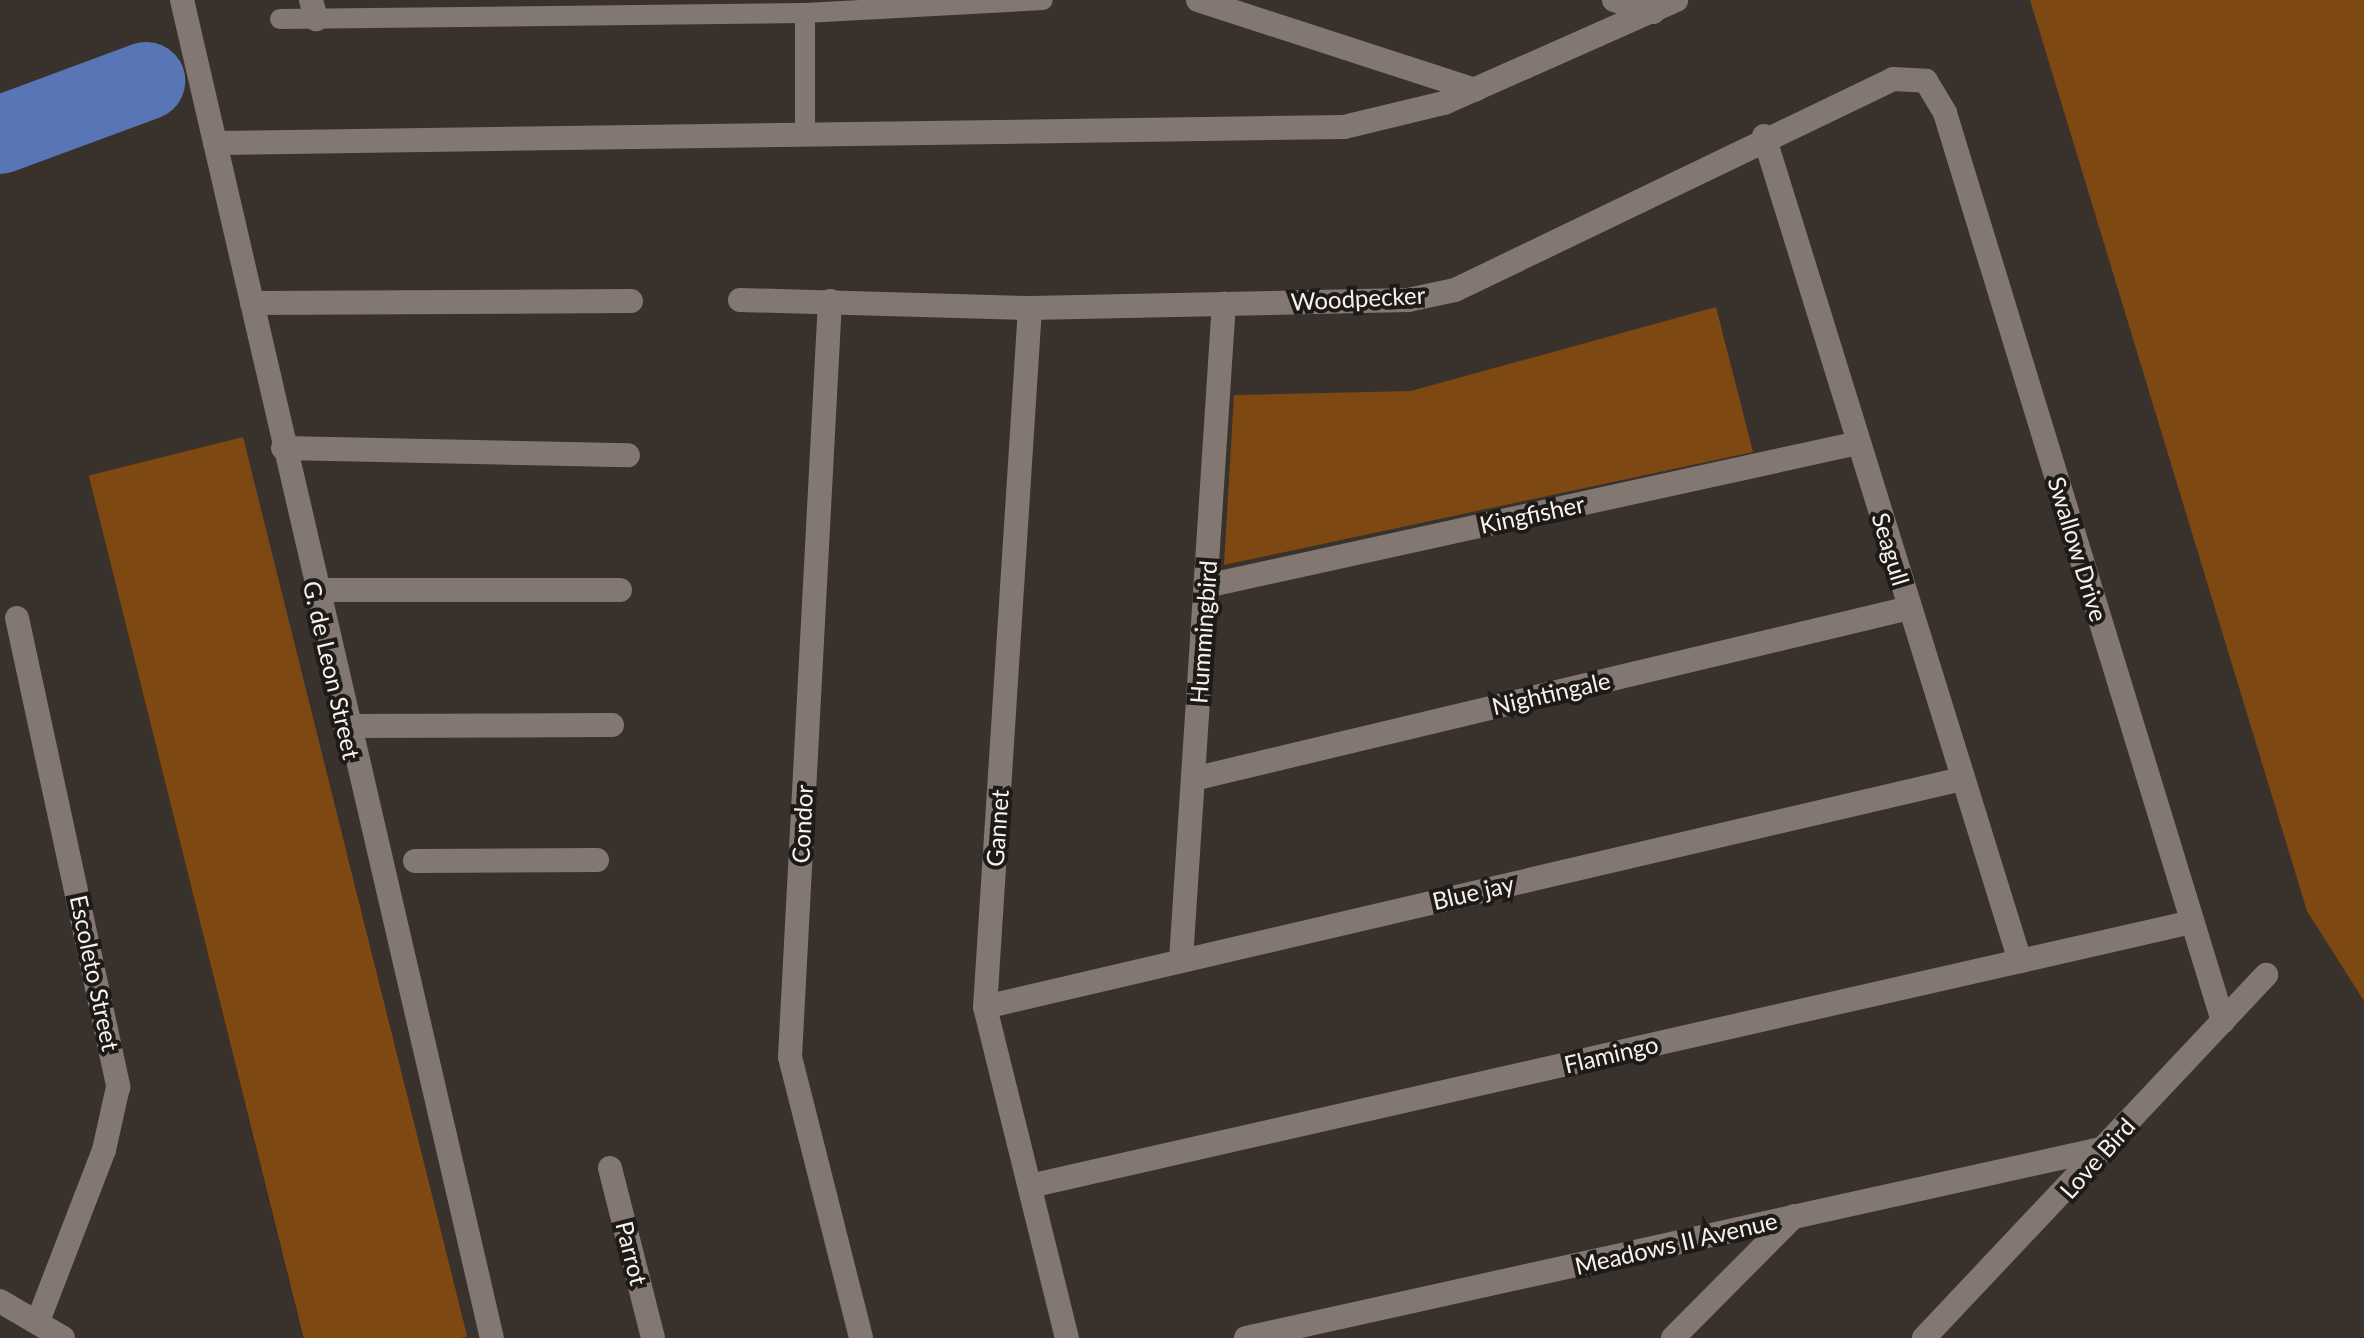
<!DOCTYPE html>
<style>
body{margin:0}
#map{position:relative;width:2364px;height:1338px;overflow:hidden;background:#39312b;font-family:Lato,sans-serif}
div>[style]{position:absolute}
.green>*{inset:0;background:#7e4812;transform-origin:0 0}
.river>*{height:78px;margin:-39px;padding:0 39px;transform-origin:39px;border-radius:39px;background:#5875b5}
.service>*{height:20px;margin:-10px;padding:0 10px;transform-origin:10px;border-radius:10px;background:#827871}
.minor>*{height:24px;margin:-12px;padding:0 12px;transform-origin:12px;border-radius:12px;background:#827871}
span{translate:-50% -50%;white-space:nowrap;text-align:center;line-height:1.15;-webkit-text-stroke:8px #1e1a17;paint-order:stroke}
.street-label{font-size:24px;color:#f7f2ee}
</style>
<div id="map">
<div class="green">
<i style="clip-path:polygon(2030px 0,2364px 0,2364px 1001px,2307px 911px)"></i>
<i style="clip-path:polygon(1716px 307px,1753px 452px,1224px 565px,1234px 395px,1411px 391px)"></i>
<i style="left:243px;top:437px;width:927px;height:159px;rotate:76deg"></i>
</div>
<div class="river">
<i style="left:0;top:135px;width:156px;rotate:-20.3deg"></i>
</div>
<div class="service">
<i style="left:805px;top:13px;width:122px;rotate:90deg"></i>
<i style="left:280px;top:19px;width:525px;rotate:-0.65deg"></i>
<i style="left:805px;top:13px;width:238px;rotate:-3.1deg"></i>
</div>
<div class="minor">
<i style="left:182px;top:0;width:1373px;rotate:76.96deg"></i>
<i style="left:311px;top:0;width:20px;rotate:75deg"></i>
<i style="left:1198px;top:0;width:291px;rotate:18deg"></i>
<i style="left:1614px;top:0;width:41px;rotate:17.1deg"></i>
<i style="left:1764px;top:136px;width:864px;rotate:72.76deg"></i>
<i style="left:215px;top:143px;width:1129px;rotate:-0.81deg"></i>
<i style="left:1344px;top:127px;width:103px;rotate:-13.5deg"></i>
<i style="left:1444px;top:103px;width:254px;rotate:-23.9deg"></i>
<i style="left:740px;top:300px;width:290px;rotate:1.6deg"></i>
<i style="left:1030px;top:308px;width:378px;rotate:-1.2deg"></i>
<i style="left:1408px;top:300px;width:48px;rotate:-12deg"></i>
<i style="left:1455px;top:290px;width:486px;rotate:-25.7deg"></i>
<i style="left:1893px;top:79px;width:33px;rotate:3deg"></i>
<i style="left:1926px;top:81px;width:37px;rotate:59deg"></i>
<i style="left:1945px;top:113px;width:950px;rotate:72.98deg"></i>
<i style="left:830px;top:301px;width:757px;rotate:93.03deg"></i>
<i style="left:790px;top:1057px;width:290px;rotate:75.8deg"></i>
<i style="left:252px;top:303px;width:379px;rotate:-0.3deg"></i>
<i style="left:1030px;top:308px;width:700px;rotate:93.68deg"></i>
<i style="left:985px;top:1007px;width:341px;rotate:76.1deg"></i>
<i style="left:283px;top:448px;width:345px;rotate:1.2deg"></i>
<i style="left:1206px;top:586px;width:667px;rotate:-12.37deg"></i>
<i style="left:314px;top:590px;width:306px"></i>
<i style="left:17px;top:618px;width:480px;rotate:77.8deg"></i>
<i style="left:118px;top:1087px;width:65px;rotate:102.5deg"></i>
<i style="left:104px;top:1150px;width:183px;rotate:111.1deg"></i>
<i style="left:345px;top:726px;width:267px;rotate:-0.2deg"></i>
<i style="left:1193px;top:779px;width:736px;rotate:-13.43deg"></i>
<i style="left:415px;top:861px;width:182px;rotate:-0.3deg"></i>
<i style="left:1181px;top:960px;width:658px;rotate:-86.26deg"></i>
<i style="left:985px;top:1007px;width:1003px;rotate:-13.14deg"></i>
<i style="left:610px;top:1168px;width:175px;rotate:75.8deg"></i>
<i style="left:1030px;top:1186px;width:1192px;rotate:-12.8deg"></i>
<i style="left:0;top:1301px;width:73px;rotate:30.4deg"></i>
<i style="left:1246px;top:1338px;width:880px;rotate:-12.47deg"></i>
<i style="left:1673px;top:1338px;width:172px;rotate:-45.2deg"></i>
<i style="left:1924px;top:1338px;width:499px;rotate:-46.7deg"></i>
</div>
<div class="street-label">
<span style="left:1358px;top:298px;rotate:-3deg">Woodpecker</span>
<span style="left:1532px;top:514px;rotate:-12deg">Kingfisher</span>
<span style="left:1891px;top:549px;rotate:73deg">Seagull</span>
<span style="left:2078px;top:549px;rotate:73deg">Swallow Drive</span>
<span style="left:1203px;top:632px;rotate:-86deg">Hummingbird</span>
<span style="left:332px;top:670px;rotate:77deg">G. de Leon Street</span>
<span style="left:1551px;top:693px;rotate:-13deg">Nightingale</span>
<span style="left:802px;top:824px;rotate:-87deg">Condor</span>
<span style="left:997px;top:828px;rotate:-86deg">Gannet</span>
<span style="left:1473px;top:892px;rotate:-13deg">Blue jay</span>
<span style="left:95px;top:973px;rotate:78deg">Escoleto Street</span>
<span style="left:1611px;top:1054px;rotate:-13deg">Flamingo</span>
<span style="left:2097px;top:1158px;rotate:-48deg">Love Bird</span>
<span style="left:1676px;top:1243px;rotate:-13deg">Meadows II Avenue</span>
<span style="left:632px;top:1253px;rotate:76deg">Parrot</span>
</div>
</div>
